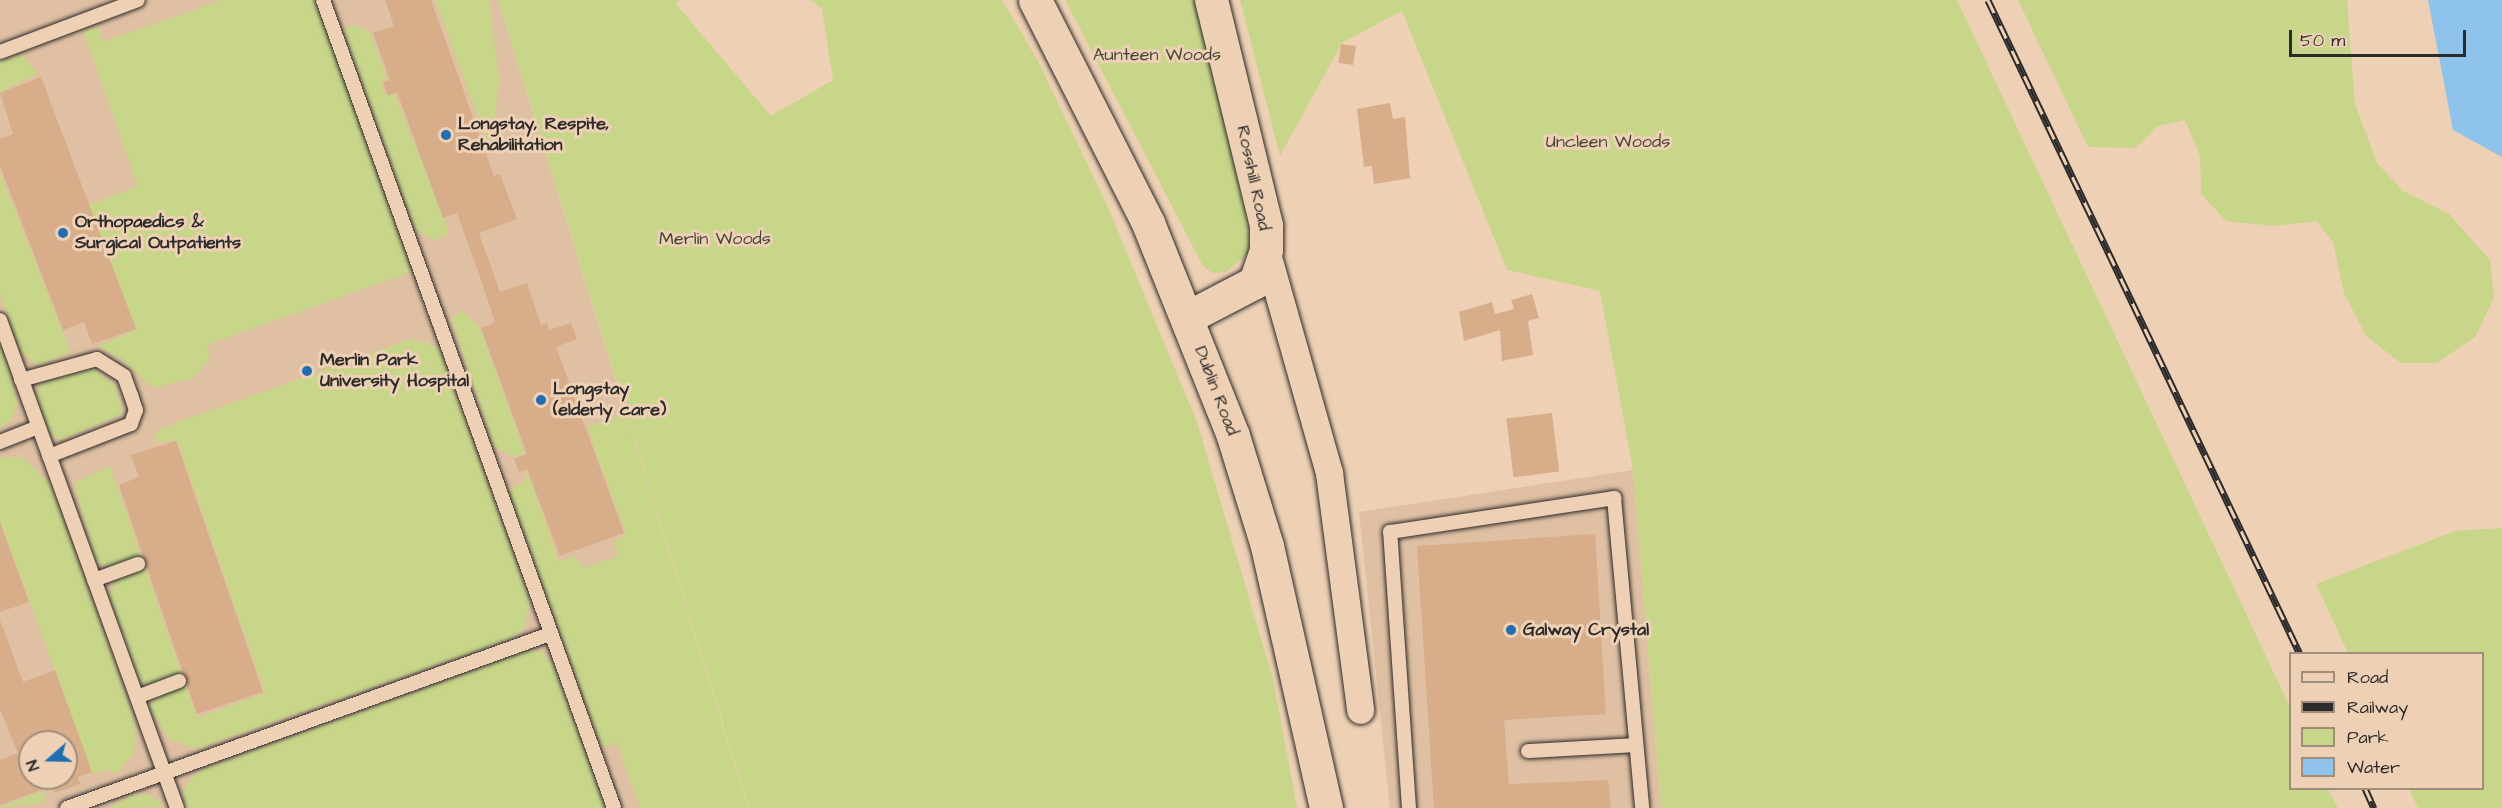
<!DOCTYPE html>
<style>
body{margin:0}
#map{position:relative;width:2502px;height:808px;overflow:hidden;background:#eed0b4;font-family:"Architects Daughter",sans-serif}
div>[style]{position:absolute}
.built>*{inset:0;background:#dfc0a2}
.green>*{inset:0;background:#c8d68a}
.water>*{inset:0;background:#8ec3ec}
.building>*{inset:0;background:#d8ad89;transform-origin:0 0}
.roads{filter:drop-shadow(0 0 2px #2b2b2b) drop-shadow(0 0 2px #2b2b2b)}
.lane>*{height:14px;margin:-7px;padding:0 7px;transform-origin:7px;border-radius:7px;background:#eed0b4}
.street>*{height:27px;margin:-13.5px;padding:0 13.5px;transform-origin:13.5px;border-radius:13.5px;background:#eed0b4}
.secondary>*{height:33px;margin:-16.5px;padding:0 16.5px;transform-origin:16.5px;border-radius:16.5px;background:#eed0b4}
.rail>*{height:7px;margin-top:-3.5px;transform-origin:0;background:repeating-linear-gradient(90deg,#eed0b4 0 14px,#2b2b2b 0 28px);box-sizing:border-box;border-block:2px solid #2b2b2b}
.dots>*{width:16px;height:16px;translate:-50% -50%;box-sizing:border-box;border:3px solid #eed0b4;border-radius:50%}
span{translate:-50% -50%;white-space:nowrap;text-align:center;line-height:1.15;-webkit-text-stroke:6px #eed0b4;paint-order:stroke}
.park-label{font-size:18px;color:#434539}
.poi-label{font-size:18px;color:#2b2b2b;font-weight:700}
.left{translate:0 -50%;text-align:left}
.street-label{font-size:18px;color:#2b2b2b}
.legend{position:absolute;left:2289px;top:652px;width:195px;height:138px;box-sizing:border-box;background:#eed0b4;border:2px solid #a08e7d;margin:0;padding:8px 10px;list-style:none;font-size:18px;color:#2b2b2b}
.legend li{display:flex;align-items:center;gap:12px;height:30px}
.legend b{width:30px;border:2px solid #a08e7d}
.north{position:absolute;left:18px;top:730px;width:60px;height:60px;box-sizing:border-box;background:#eed0b4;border:2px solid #a08e7d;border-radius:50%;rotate:250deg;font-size:16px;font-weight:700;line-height:24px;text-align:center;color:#2b2b2b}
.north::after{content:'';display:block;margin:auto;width:21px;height:27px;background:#1f6fb2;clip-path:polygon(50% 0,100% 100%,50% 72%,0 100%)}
.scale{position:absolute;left:2289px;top:30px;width:177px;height:27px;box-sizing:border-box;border:3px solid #2b2b2b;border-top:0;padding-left:8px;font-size:18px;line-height:21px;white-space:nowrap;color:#2b2b2b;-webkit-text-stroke:4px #eed0b4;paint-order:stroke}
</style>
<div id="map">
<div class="built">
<i style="clip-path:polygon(evenodd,0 0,498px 0,748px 808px,0 808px,0 0,30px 742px,66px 742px,66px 778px,30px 778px,30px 742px)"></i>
<i style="clip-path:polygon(1633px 470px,1661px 808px,1390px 808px,1359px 512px)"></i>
</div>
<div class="green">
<i style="clip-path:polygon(222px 0,315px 0,411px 272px,206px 345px,210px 360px,193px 378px,152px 388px,123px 360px,97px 346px,137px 330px,89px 205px,138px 186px,83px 31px,98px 26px,103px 42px)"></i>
<i style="clip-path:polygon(435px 0,489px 0,499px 80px,493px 135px,487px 141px)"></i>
<i style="clip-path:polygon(498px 0,680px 0,675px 3px,771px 116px,833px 80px,822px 9px,811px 0,1002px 0,1038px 61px,1107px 205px,1197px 422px,1273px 679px,1297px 808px,749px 808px)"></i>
<i style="clip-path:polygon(1065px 0,1198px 0,1243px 159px,1250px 252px,1226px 272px,1212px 273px,1203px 266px)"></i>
<i style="clip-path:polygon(1240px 0,1957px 0,2290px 707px,2290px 788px,2328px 789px,2338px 808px,1661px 808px,1633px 470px,1600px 291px,1507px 270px,1402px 11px,1342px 43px,1280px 156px)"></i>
<i style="clip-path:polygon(2018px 0,2347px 0,2355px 104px,2377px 163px,2403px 191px,2449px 214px,2490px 260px,2494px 298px,2475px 337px,2437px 363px,2401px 363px,2366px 336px,2344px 293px,2333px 242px,2316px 221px,2275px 226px,2226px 221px,2201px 194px,2200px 156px,2185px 120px,2158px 126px,2136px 148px,2088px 147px)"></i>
<i style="clip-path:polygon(356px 25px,370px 32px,387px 79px,381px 81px,385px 94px,395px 95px,445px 220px,448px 234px,442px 237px,433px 240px,416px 230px,343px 29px)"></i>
<i style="clip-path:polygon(22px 54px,37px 74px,0 92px,0 62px)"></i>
<i style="clip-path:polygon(0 173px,71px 353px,38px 365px,22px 354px,0 294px)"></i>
<i style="clip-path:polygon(462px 311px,479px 326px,525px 453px,513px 457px,495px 447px,451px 319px)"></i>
<i style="clip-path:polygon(411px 339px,438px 347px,530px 603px,524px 629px,510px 639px,196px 749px,169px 739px,149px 707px,158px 695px,154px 685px,142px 684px,109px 593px,118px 577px,113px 566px,96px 562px,74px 483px,110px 466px,197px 718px,265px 693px,177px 440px,157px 443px,155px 436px,159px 429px)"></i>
<i style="clip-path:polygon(0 344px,18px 403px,11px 420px,0 428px)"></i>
<i style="clip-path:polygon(95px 370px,114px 383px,124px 413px,61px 440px,52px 437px,36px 395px,39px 384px,75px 371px)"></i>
<i style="clip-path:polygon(625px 413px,651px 496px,748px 808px,640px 808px,617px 743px,602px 747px,509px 490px,524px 482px,527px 471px,559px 561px,574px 556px,585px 568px,618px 556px,614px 542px,626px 534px,587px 427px)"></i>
<i style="clip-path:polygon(22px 457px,49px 482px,136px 725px,134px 752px,118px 773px,112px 774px,109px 769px,93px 774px,0 521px,0 458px)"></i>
<i style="clip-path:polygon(2502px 528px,2502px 808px,2418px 808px,2409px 789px,2482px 788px,2482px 654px,2348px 653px,2316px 584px,2455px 531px)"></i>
<i style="clip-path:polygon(528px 651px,542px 651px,552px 664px,605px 808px,186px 808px,183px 789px,198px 771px)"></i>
<i style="clip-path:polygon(42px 791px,46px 802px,0 808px,0 807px)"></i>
<i style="clip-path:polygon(135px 794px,150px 795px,165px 807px,108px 808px)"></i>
</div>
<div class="water">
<i style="clip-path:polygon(2428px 0,2502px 0,2502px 157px,2453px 130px)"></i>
</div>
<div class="building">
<i style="clip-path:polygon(385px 0,431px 0,494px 176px,500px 174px,517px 219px,479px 233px,500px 292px,527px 283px,541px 325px,547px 323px,549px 330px,571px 323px,577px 339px,556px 347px,624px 533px,560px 556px,527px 469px,519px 472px,514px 459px,527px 454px,481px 328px,495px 322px,477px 268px,457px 213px,443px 218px,397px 92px,388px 96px,383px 82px,390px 80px,373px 33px,394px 26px)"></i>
<i style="left:1341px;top:44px;width:15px;height:19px;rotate:8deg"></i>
<i style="clip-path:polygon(41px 77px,136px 329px,92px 344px,84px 322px,63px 330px,0 166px,0 139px,13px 134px,0 93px)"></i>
<i style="clip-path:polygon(1390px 103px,1393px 119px,1405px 117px,1410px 178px,1374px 184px,1372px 166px,1364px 167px,1357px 109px)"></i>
<i style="clip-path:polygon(1532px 294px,1539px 318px,1528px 321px,1533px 355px,1502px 361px,1500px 330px,1464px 341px,1459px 312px,1492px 302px,1495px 314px,1514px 309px,1511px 300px)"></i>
<i style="left:1552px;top:413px;width:59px;height:46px;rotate:83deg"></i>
<i style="clip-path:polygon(176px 441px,263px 692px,197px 714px,119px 485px,139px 477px,131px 455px)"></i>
<i style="clip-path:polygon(0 522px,29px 602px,0 612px)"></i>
<i style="clip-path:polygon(1595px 534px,1606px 714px,1504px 720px,1509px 784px,1608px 780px,1611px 808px,1434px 808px,1417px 546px)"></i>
<i style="clip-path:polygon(evenodd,0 620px,23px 682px,55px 670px,92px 772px,78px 777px,80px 784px,55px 793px,52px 786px,0 805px,0 760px,18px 753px,0 709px,0 620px,30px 742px,66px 742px,66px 778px,30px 778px,30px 742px)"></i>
</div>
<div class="roads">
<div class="lane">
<i style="left:323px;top:0;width:859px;rotate:70.19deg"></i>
<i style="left:0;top:52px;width:147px;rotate:-20.6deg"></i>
<i style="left:0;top:320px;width:519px;rotate:70.06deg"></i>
<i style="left:21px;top:380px;width:79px;rotate:-15.4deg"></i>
<i style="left:97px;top:359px;width:32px;rotate:32deg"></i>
<i style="left:124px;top:376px;width:20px;rotate:70deg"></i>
<i style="left:131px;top:395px;width:16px;rotate:72deg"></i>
<i style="left:136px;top:410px;width:15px;rotate:110deg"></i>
<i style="left:131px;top:424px;width:88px;rotate:158.7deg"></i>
<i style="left:0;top:442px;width:41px;rotate:-21.5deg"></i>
<i style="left:94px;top:580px;width:47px;rotate:-20deg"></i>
<i style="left:137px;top:697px;width:45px;rotate:-20.9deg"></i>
<i style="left:1528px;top:751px;width:106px;rotate:-3.2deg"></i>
<i style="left:67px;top:808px;width:513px;rotate:-19.81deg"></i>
<i style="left:1409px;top:808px;width:277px;rotate:-93.9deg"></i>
<i style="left:1390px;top:532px;width:227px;rotate:-8.6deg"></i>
<i style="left:1614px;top:498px;width:311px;rotate:84.8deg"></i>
</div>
<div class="street">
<i style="left:1266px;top:250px;width:232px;rotate:74.2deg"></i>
<i style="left:1329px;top:473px;width:239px;rotate:82.5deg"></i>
</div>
<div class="secondary">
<i style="left:1035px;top:0;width:250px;rotate:63.1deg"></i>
<i style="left:1148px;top:223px;width:229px;rotate:68.2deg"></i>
<i style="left:1233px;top:436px;width:115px;rotate:72.8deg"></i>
<i style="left:1267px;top:546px;width:269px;rotate:77.3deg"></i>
<i style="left:1188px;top:317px;width:76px;rotate:-27.6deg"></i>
<i style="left:1255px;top:282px;width:34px;rotate:-71deg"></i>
<i style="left:1266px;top:250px;width:25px;rotate:-90deg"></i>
<i style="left:1266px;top:225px;width:232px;rotate:-103.7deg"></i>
</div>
</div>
<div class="rail">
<i style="left:1988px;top:0;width:725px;rotate:64.5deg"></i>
<i style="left:2365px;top:788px;width:22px;rotate:66deg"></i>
</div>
<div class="dots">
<i style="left:446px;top:135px;background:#1f6fb2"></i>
<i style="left:63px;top:233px;background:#1f6fb2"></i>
<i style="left:307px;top:371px;background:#1f6fb2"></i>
<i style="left:541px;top:400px;background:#1f6fb2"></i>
<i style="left:1511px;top:630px;background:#1f6fb2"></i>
</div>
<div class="park-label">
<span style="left:1157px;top:55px">Aunteen Woods</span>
<span style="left:1608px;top:142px">Uncleen Woods</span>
<span style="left:715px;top:239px">Merlin Woods</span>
</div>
<div class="poi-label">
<span class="left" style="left:458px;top:135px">Longstay, Respite,<br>Rehabilitation</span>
<span class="left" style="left:75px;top:233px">Orthopaedics &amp;<br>Surgical Outpatients</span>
<span class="left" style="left:320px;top:371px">Merlin Park<br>University Hospital</span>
<span class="left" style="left:553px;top:400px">Longstay<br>(elderly care)</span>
<span class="left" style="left:1523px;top:630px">Galway Crystal</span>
</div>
<div class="street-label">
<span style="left:1253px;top:178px;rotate:78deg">Rosshill Road</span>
<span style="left:1216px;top:391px;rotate:69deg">Dublin Road</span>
</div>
<ul class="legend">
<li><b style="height:8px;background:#eed0b4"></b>Road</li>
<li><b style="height:8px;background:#2b2b2b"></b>Railway</li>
<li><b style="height:16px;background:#c8d68a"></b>Park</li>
<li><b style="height:16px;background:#8ec3ec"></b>Water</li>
</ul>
<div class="north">N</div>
<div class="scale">50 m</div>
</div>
